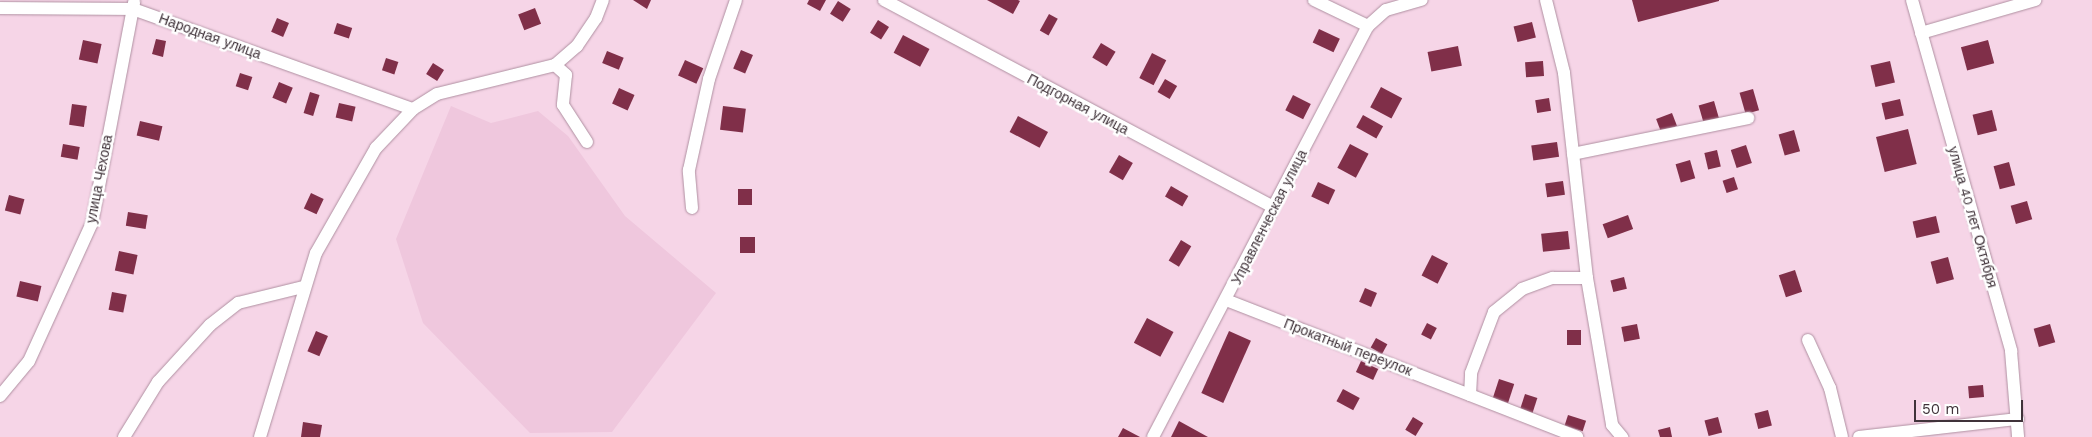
<!DOCTYPE html>
<meta charset="utf-8">
<style>
body{margin:0}
#map{position:relative;width:2092px;height:437px;overflow:hidden;background:#f6d5e7;font-family:"Work Sans",sans-serif}
div>[style]{position:absolute}
.built>*{inset:0;background:#efc7dd}
.building>*{inset:0;background:#802f49;transform-origin:0 0}
.roads{filter:drop-shadow(0 0 1px #af90a1) drop-shadow(0 0 1px #af90a1)}
.minor>*{height:12px;margin:-6px;padding:0 6px;transform-origin:6px;border-radius:6px;background:#fff}
span{translate:-50% -50%;white-space:nowrap;text-align:center;line-height:1.15;-webkit-text-stroke:5px #fff;paint-order:stroke}
.street-label{font-size:14px;color:#40333a}
.scale{position:absolute;left:1914px;top:400px;width:109px;height:22px;box-sizing:border-box;border:2px solid #40333a;border-top:0;padding-left:6px;font-size:15px;line-height:18px;white-space:nowrap;color:#40333a;-webkit-text-stroke:4px #fff;paint-order:stroke}
</style>
<div id="map">
<div class="built">
<i style="clip-path:polygon(451px 106px,491px 123px,538px 111px,568px 136px,625px 216px,716px 293px,612px 432px,530px 433px,423px 323px,396px 239px)"></i>
</div>
<div class="building">
<i style="clip-path:polygon(633px 0,651px 0,647px 9px)"></i>
<i style="clip-path:polygon(809px 0,826px 0,820px 11px,807px 4px)"></i>
<i style="clip-path:polygon(987px 0,1018px 0,1020px 1px,1013px 14px)"></i>
<i style="clip-path:polygon(1632px 0,1719px 0,1719px 1px,1638px 22px)"></i>
<i style="left:838px;top:1px;width:15px;height:15px;rotate:32deg"></i>
<i style="left:535px;top:8px;width:17px;height:18px;rotate:69deg"></i>
<i style="left:1049px;top:14px;width:10px;height:19px;rotate:29deg"></i>
<i style="left:277px;top:18px;width:13px;height:15px;rotate:23deg"></i>
<i style="left:878px;top:20px;width:13px;height:15px;rotate:32deg"></i>
<i style="left:1532px;top:22px;width:16px;height:19px;rotate:76deg"></i>
<i style="left:337px;top:23px;width:16px;height:11px;rotate:18deg"></i>
<i style="left:1319px;top:29px;width:23px;height:15px;rotate:25deg"></i>
<i style="left:903px;top:35px;width:30px;height:20px;rotate:28deg"></i>
<i style="clip-path:polygon(156px 39px,166px 41px,163px 57px,152px 54px)"></i>
<i style="left:83px;top:40px;width:19px;height:20px;rotate:12deg"></i>
<i style="left:1988px;top:40px;width:24px;height:28px;rotate:75deg"></i>
<i style="left:1101px;top:43px;width:17px;height:17px;rotate:31deg"></i>
<i style="left:1458px;top:46px;width:20px;height:31px;rotate:79deg"></i>
<i style="left:741px;top:50px;width:13px;height:20px;rotate:23deg"></i>
<i style="left:607px;top:51px;width:18px;height:13px;rotate:22deg"></i>
<i style="left:1152px;top:53px;width:16px;height:28px;rotate:27deg"></i>
<i style="left:386px;top:58px;width:13px;height:13px;rotate:18deg"></i>
<i style="left:685px;top:60px;width:20px;height:17px;rotate:24deg"></i>
<i style="left:1543px;top:61px;width:15px;height:18px;rotate:86deg"></i>
<i style="left:1890px;top:61px;width:22px;height:20px;rotate:77deg"></i>
<i style="left:433px;top:63px;width:13px;height:13px;rotate:32deg"></i>
<i style="left:240px;top:73px;width:13px;height:14px;rotate:18deg"></i>
<i style="left:1165px;top:79px;width:14px;height:15px;rotate:30deg"></i>
<i style="left:279px;top:82px;width:15px;height:17px;rotate:23deg"></i>
<i style="left:1381px;top:87px;width:24px;height:23px;rotate:28deg"></i>
<i style="left:619px;top:88px;width:17px;height:17px;rotate:24deg"></i>
<i style="left:1753px;top:89px;width:22px;height:14px;rotate:74deg"></i>
<i style="left:310px;top:92px;width:10px;height:22px;rotate:17deg"></i>
<i style="left:1293px;top:95px;width:20px;height:17px;rotate:27deg"></i>
<i style="left:1549px;top:98px;width:13px;height:14px;rotate:81deg"></i>
<i style="left:1900px;top:99px;width:17px;height:19px;rotate:77deg"></i>
<i style="left:1714px;top:101px;width:19px;height:16px;rotate:74deg"></i>
<i style="left:339px;top:103px;width:17px;height:15px;rotate:13deg"></i>
<i style="left:72px;top:104px;width:15px;height:21px;rotate:8deg"></i>
<i style="left:723px;top:106px;width:23px;height:24px;rotate:7deg"></i>
<i style="left:1992px;top:110px;width:21px;height:20px;rotate:76deg"></i>
<i style="left:1672px;top:113px;width:14px;height:17px;rotate:69deg"></i>
<i style="left:1363px;top:115px;width:23px;height:14px;rotate:29deg"></i>
<i style="left:1018px;top:116px;width:34px;height:18px;rotate:28deg"></i>
<i style="left:140px;top:121px;width:23px;height:15px;rotate:13deg"></i>
<i style="left:1908px;top:129px;width:36px;height:33px;rotate:76deg"></i>
<i style="left:1794px;top:130px;width:22px;height:16px;rotate:74deg"></i>
<i style="left:1557px;top:142px;width:15px;height:26px;rotate:82deg"></i>
<i style="left:63px;top:144px;width:17px;height:13px;rotate:10deg"></i>
<i style="left:1350px;top:144px;width:21px;height:27px;rotate:28deg"></i>
<i style="left:1746px;top:145px;width:19px;height:16px;rotate:72deg"></i>
<i style="left:1717px;top:150px;width:17px;height:13px;rotate:77deg"></i>
<i style="left:1119px;top:155px;width:16px;height:20px;rotate:30deg"></i>
<i style="left:1690px;top:160px;width:19px;height:15px;rotate:74deg"></i>
<i style="left:2009px;top:162px;width:24px;height:16px;rotate:75deg"></i>
<i style="left:1734px;top:177px;width:13px;height:12px;rotate:72deg"></i>
<i style="left:1563px;top:181px;width:14px;height:18px;rotate:82deg"></i>
<i style="left:1318px;top:182px;width:19px;height:16px;rotate:25deg"></i>
<i style="left:1171px;top:186px;width:20px;height:12px;rotate:30deg"></i>
<i style="left:738px;top:189px;width:14px;height:16px"></i>
<i style="left:311px;top:193px;width:14px;height:17px;rotate:25deg"></i>
<i style="left:9px;top:195px;width:16px;height:16px;rotate:15deg"></i>
<i style="left:2027px;top:201px;width:19px;height:17px;rotate:74deg"></i>
<i style="left:128px;top:212px;width:20px;height:14px;rotate:9deg"></i>
<i style="left:1628px;top:215px;width:15px;height:27px;rotate:70deg"></i>
<i style="left:1936px;top:216px;width:17px;height:24px;rotate:77deg"></i>
<i style="left:1568px;top:231px;width:18px;height:27px;rotate:84deg"></i>
<i style="left:740px;top:237px;width:15px;height:16px"></i>
<i style="left:1181px;top:240px;width:12px;height:24px;rotate:31deg"></i>
<i style="left:119px;top:251px;width:19px;height:20px;rotate:12deg"></i>
<i style="left:1432px;top:255px;width:18px;height:23px;rotate:27deg"></i>
<i style="left:1948px;top:257px;width:23px;height:18px;rotate:75deg"></i>
<i style="left:1795px;top:270px;width:23px;height:17px;rotate:72deg"></i>
<i style="left:1624px;top:277px;width:12px;height:14px;rotate:76deg"></i>
<i style="left:20px;top:281px;width:22px;height:16px;rotate:13deg"></i>
<i style="left:1365px;top:288px;width:13px;height:15px;rotate:23deg"></i>
<i style="left:112px;top:292px;width:15px;height:18px;rotate:11deg"></i>
<i style="left:1147px;top:318px;width:30px;height:28px;rotate:28deg"></i>
<i style="left:1427px;top:323px;width:11px;height:13px;rotate:27deg"></i>
<i style="left:1637px;top:324px;width:15px;height:16px;rotate:79deg"></i>
<i style="left:2050px;top:324px;width:19px;height:17px;rotate:74deg"></i>
<i style="left:1567px;top:330px;width:14px;height:15px"></i>
<i style="left:316px;top:331px;width:13px;height:22px;rotate:23deg"></i>
<i style="left:1229px;top:331px;width:24px;height:68px;rotate:24deg"></i>
<i style="left:1376px;top:338px;width:13px;height:11px;rotate:29deg"></i>
<i style="left:1361px;top:361px;width:19px;height:12px;rotate:25deg"></i>
<i style="left:1499px;top:379px;width:16px;height:20px;rotate:18deg"></i>
<i style="left:1983px;top:385px;width:12px;height:15px;rotate:85deg"></i>
<i style="left:1343px;top:389px;width:19px;height:14px;rotate:28deg"></i>
<i style="left:1525px;top:394px;width:13px;height:17px;rotate:18deg"></i>
<i style="left:1768px;top:410px;width:16px;height:14px;rotate:76deg"></i>
<i style="left:1568px;top:415px;width:19px;height:11px;rotate:18deg"></i>
<i style="left:1413px;top:417px;width:12px;height:15px;rotate:31deg"></i>
<i style="left:1718px;top:417px;width:16px;height:14px;rotate:75deg"></i>
<i style="clip-path:polygon(1179px 421px,1208px 437px,1171px 437px)"></i>
<i style="clip-path:polygon(303px 422px,322px 425px,320px 437px,301px 437px)"></i>
<i style="clip-path:polygon(1670px 427px,1672px 437px,1660px 437px,1658px 430px)"></i>
<i style="clip-path:polygon(1123px 428px,1140px 437px,1118px 437px)"></i>
</div>
<div class="roads">
<div class="minor">
<i style="left:884px;top:0;width:441px;rotate:28deg"></i>
<i style="left:1314px;top:0;width:60px;rotate:25.7deg"></i>
<i style="left:1546px;top:0;width:75px;rotate:76.1deg"></i>
<i style="left:1564px;top:73px;width:206px;rotate:83.6deg"></i>
<i style="left:1587px;top:278px;width:149px;rotate:80.3deg"></i>
<i style="left:1612px;top:425px;width:16px;rotate:50deg"></i>
<i style="left:1912px;top:0;width:365px;rotate:74.2deg"></i>
<i style="left:2011px;top:351px;width:86px;rotate:85.3deg"></i>
<i style="left:0;top:8px;width:133px;rotate:0.4deg"></i>
<i style="left:133px;top:9px;width:297px;rotate:19.7deg"></i>
<i style="left:1921px;top:33px;width:119px;rotate:-16.1deg"></i>
<i style="left:555px;top:65px;width:15px;rotate:42deg"></i>
<i style="left:566px;top:75px;width:30px;rotate:96deg"></i>
<i style="left:563px;top:105px;width:44px;rotate:57deg"></i>
<i style="left:1573px;top:154px;width:179px;rotate:-11.6deg"></i>
<i style="left:692px;top:208px;width:38px;rotate:-95deg"></i>
<i style="left:689px;top:170px;width:93px;rotate:-77.6deg"></i>
<i style="left:709px;top:79px;width:83px;rotate:-71.1deg"></i>
<i style="left:1226px;top:300px;width:377px;rotate:21.3deg"></i>
<i style="left:1808px;top:340px;width:53px;rotate:65.4deg"></i>
<i style="left:1830px;top:388px;width:50px;rotate:76.2deg"></i>
<i style="left:1470px;top:395px;width:22px;rotate:-87deg"></i>
<i style="left:1471px;top:373px;width:65px;rotate:-69.3deg"></i>
<i style="left:1494px;top:312px;width:36px;rotate:-39deg"></i>
<i style="left:1522px;top:289px;width:33px;rotate:-20deg"></i>
<i style="left:1553px;top:278px;width:34px"></i>
<i style="left:0;top:396px;width:45px;rotate:-50.4deg"></i>
<i style="left:29px;top:361px;width:152px;rotate:-65.5deg"></i>
<i style="left:92px;top:223px;width:225px;rotate:-79.2deg"></i>
<i style="left:124px;top:437px;width:65px;rotate:-58.3deg"></i>
<i style="left:158px;top:382px;width:77px;rotate:-47.6deg"></i>
<i style="left:210px;top:325px;width:36px;rotate:-38deg"></i>
<i style="left:238px;top:303px;width:67px;rotate:-13.8deg"></i>
<i style="left:260px;top:437px;width:192px;rotate:-73.1deg"></i>
<i style="left:316px;top:253px;width:121px;rotate:-60.3deg"></i>
<i style="left:376px;top:148px;width:54px;rotate:-46.5deg"></i>
<i style="left:413px;top:109px;width:28px;rotate:-32deg"></i>
<i style="left:437px;top:94px;width:122px;rotate:-13.8deg"></i>
<i style="left:555px;top:65px;width:29px;rotate:-41deg"></i>
<i style="left:577px;top:46px;width:34px;rotate:-56deg"></i>
<i style="left:596px;top:18px;width:19px;rotate:-69deg"></i>
<i style="left:1153px;top:437px;width:464px;rotate:-62.4deg"></i>
<i style="left:1368px;top:26px;width:24px;rotate:-42deg"></i>
<i style="left:1386px;top:10px;width:37px;rotate:-16deg"></i>
<i style="left:1859px;top:437px;width:160px;rotate:-6.5deg"></i>
</div>
</div>
<div class="street-label">
<span style="left:210px;top:36px;rotate:20deg">Народная улица</span>
<span style="left:1078px;top:104px;rotate:28deg">Подгорная улица</span>
<span style="left:99px;top:179px;rotate:-79deg">улица Чехова</span>
<span style="left:1269px;top:217px;rotate:-63deg">Управленческая улица</span>
<span style="left:1973px;top:217px;rotate:74deg">улица 40 лет Октября</span>
<span style="left:1348px;top:347px;rotate:21deg">Прокатный переулок</span>
</div>
<div class="scale">50 m</div>
</div>
